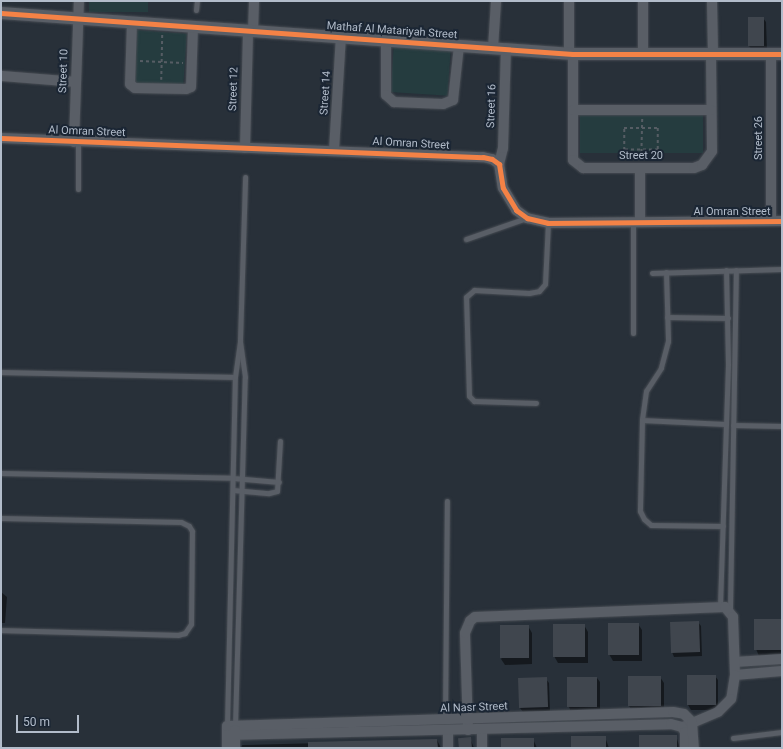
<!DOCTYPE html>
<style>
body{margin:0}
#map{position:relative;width:783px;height:749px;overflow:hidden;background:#283039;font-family:Roboto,sans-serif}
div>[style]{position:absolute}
.green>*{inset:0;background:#253c3f;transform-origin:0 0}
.shadow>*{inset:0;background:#0007}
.building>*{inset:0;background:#40464e;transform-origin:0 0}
.path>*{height:1.5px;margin-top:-0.75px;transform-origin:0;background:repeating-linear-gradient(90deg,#565d64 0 3px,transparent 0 6px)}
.roads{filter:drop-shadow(0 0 1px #474c53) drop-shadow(0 0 1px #474c53)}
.service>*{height:5px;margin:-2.5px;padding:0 2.5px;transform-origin:2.5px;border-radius:2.5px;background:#595e66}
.minor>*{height:10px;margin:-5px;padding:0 5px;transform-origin:5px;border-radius:5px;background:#595e66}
.tertiary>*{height:12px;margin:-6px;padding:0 6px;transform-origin:6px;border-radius:6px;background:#595e66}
.cycleway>*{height:5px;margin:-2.5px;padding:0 2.5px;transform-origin:2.5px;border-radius:2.5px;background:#f48246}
span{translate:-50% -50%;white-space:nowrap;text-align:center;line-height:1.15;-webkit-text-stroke:4px #1b2634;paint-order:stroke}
.street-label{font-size:11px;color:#b2bcca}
.frame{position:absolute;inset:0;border:2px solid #b2bcca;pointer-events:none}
.scale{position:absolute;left:16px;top:715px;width:63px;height:18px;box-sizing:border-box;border:2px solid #b2bcca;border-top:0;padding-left:5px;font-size:12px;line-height:14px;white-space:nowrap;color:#b2bcca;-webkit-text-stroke:3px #1b2634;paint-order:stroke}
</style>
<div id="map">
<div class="green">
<i style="left:89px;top:1px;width:59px;height:11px"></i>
<i style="left:135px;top:30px;width:52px;height:54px;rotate:4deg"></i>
<i style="left:394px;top:43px;width:57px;height:49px;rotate:4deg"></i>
<i style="left:703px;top:115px;width:38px;height:123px;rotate:90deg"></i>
</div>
<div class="shadow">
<i style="clip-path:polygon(763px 18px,766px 22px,767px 50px,752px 50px,749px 46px)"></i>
<i style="clip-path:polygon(1px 592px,7px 597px,5px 623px,1px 623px)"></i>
<i style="clip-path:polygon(782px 620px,782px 655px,759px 656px,756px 649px)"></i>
<i style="clip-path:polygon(698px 622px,701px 626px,702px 656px,674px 657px,672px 652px)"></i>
<i style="clip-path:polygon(638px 624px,642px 630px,642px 661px,613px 661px,609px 654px)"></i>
<i style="clip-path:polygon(584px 625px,588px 632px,588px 663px,558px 663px,554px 656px)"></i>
<i style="clip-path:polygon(528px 626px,532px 633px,532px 664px,505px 665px,501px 659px)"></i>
<i style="clip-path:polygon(688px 676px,715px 676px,718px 680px,718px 710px,691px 710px,688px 705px)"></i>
<i style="clip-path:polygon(660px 677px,664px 683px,664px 712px,633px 712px,629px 706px)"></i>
<i style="clip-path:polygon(597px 678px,600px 682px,600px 711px,571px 712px,569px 707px)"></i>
<i style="clip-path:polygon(546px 679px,549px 683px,550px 712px,523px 712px,520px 708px)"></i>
<i style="clip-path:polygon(676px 736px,680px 748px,640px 748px)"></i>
<i style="clip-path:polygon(605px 737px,609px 748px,572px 748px)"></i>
<i style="clip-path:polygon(470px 738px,474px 748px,460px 748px)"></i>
<i style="clip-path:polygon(533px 739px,537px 748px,502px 748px)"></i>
<i style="clip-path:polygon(437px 740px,441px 748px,241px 748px,242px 745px)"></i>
</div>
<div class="building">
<i style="left:748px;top:17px;width:16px;height:29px"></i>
<i style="left:754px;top:619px;width:28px;height:31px"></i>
<i style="left:699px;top:621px;width:31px;height:29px;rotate:88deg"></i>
<i style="left:608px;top:623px;width:31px;height:32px"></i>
<i style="left:553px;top:624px;width:32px;height:33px"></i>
<i style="left:529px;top:625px;width:33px;height:29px;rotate:90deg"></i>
<i style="left:687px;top:675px;width:29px;height:30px"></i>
<i style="left:628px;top:676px;width:33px;height:30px"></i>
<i style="left:547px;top:677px;width:30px;height:29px;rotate:88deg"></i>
<i style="left:567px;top:677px;width:30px;height:30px"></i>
<i style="left:639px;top:735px;width:38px;height:13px"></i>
<i style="left:606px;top:736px;width:12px;height:35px;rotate:90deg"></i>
<i style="left:471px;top:737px;width:11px;height:13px;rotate:85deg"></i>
<i style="left:534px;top:738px;width:10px;height:33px;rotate:90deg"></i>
<i style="clip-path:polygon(437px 739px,438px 748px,308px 748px,308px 742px)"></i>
</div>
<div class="path">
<i style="left:140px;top:61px;width:43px;rotate:2.7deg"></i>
<i style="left:161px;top:80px;width:46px;rotate:-88.8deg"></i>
<i style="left:624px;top:128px;width:34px"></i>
<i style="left:658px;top:128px;width:22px;rotate:90deg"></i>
<i style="left:658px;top:150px;width:34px;rotate:180deg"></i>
<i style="left:624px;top:150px;width:22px;rotate:-90deg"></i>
<i style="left:641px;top:158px;width:40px;rotate:-88.6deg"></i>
</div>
<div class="roads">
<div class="service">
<i style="left:196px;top:10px;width:9px;rotate:-84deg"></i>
<i style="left:78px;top:142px;width:47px;rotate:90deg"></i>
<i style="left:633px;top:222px;width:111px;rotate:90deg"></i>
<i style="left:466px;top:239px;width:64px;rotate:-19.3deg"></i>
<i style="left:666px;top:272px;width:69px;rotate:88.3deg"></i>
<i style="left:668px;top:341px;width:28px;rotate:105deg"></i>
<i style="left:661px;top:368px;width:27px;rotate:123deg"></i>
<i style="left:646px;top:391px;width:29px;rotate:98deg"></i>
<i style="left:642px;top:420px;width:91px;rotate:91.3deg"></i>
<i style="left:640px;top:511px;width:9px;rotate:63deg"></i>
<i style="left:644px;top:519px;width:9px;rotate:41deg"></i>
<i style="left:651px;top:525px;width:72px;rotate:0.8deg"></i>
<i style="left:652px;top:273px;width:130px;rotate:-1.8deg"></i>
<i style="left:667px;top:317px;width:61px;rotate:0.9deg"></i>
<i style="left:1px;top:372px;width:234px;rotate:1.2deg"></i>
<i style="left:536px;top:403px;width:62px;rotate:-178.2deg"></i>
<i style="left:474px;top:401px;width:7px;rotate:-135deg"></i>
<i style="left:469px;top:396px;width:99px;rotate:-91.7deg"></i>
<i style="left:466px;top:297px;width:11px;rotate:-41deg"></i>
<i style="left:474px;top:290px;width:55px;rotate:3.1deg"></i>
<i style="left:529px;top:293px;width:10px;rotate:-11deg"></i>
<i style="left:539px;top:291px;width:9px;rotate:-49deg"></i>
<i style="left:545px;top:284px;width:61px;rotate:-87.2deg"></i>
<i style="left:642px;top:420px;width:83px;rotate:2.8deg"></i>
<i style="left:733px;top:425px;width:49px;rotate:1.2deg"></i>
<i style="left:1px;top:473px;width:232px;rotate:1.2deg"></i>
<i style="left:233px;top:478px;width:46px;rotate:5deg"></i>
<i style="left:233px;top:490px;width:36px;rotate:5deg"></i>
<i style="left:269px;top:493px;width:8px;rotate:-14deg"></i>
<i style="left:277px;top:491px;width:50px;rotate:-86.6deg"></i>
<i style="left:1px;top:518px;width:180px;rotate:1.3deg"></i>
<i style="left:181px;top:522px;width:9px;rotate:27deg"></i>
<i style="left:189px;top:526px;width:6px;rotate:59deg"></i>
<i style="left:192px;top:531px;width:93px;rotate:90.6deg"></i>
<i style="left:191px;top:624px;width:11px;rotate:124deg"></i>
<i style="left:185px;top:633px;width:7px;rotate:164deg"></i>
<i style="left:178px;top:635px;width:177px;rotate:-178.4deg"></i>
<i style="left:720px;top:606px;width:242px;rotate:-88.1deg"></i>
<i style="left:728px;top:364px;width:94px;rotate:-91.2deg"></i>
<i style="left:730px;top:609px;width:339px;rotate:-89deg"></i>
<i style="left:445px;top:720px;width:219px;rotate:-89.5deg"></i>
<i style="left:227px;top:726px;width:349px;rotate:-88.7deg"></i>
<i style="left:235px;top:377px;width:37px;rotate:-82deg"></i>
<i style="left:240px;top:340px;width:163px;rotate:-88.2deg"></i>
<i style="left:235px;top:726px;width:349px;rotate:-88.4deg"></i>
<i style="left:245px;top:377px;width:36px;rotate:-98deg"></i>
<i style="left:733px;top:738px;width:49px;rotate:-7deg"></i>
</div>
<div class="minor">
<i style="left:643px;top:1px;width:53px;rotate:90deg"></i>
<i style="left:712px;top:1px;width:53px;rotate:88.9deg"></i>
<i style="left:132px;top:22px;width:62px;rotate:91.8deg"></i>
<i style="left:130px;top:84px;width:6px;rotate:39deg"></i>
<i style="left:135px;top:88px;width:51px;rotate:1.1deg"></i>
<i style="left:186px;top:89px;width:5px;rotate:-22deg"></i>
<i style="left:191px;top:87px;width:61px;rotate:-88.1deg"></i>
<i style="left:253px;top:31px;width:30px;rotate:-88deg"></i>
<i style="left:386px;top:40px;width:55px;rotate:90deg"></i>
<i style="left:386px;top:95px;width:11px;rotate:41deg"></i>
<i style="left:394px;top:102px;width:49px;rotate:2.3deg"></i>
<i style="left:443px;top:104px;width:11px;rotate:-22deg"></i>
<i style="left:453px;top:100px;width:54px;rotate:-83.7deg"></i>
<i style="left:493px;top:48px;width:47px;rotate:-86.3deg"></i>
<i style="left:569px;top:53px;width:52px;rotate:-90deg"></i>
<i style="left:573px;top:54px;width:106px;rotate:90deg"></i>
<i style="left:573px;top:160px;width:13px;rotate:39deg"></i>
<i style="left:583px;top:168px;width:111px"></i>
<i style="left:694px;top:168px;width:9px;rotate:-21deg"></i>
<i style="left:702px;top:165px;width:17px;rotate:-54deg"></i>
<i style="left:712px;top:151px;width:97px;rotate:-90.6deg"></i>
<i style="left:771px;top:54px;width:167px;rotate:90deg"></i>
<i style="left:1px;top:76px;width:74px;rotate:4.6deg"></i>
<i style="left:573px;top:110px;width:138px"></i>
<i style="left:1px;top:138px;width:482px;rotate:2.3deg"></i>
<i style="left:483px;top:157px;width:9px;rotate:13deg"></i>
<i style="left:492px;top:159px;width:9px;rotate:36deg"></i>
<i style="left:499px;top:164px;width:24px;rotate:81deg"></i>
<i style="left:503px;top:188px;width:26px;rotate:59deg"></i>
<i style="left:516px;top:210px;width:14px;rotate:36deg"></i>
<i style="left:527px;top:218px;width:22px;rotate:13deg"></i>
<i style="left:548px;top:223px;width:234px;rotate:-0.5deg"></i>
<i style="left:74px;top:142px;width:141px;rotate:-88deg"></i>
<i style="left:245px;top:148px;width:118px;rotate:-88.5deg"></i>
<i style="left:334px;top:150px;width:113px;rotate:-86.5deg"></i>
<i style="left:499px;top:164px;width:16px;rotate:-76deg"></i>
<i style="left:503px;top:148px;width:99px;rotate:-88.3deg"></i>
<i style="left:640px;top:168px;width:54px;rotate:90deg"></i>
<i style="left:735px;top:662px;width:47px;rotate:-3.7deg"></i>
<i style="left:735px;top:675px;width:47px;rotate:-4.9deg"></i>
<i style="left:482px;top:729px;width:19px;rotate:90deg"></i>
<i style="left:468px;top:730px;width:97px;rotate:-91.8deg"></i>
<i style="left:465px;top:633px;width:13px;rotate:-67deg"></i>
<i style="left:470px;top:621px;width:6px;rotate:-39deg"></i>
<i style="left:475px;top:617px;width:250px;rotate:-2.3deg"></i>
<i style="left:725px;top:607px;width:13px;rotate:51deg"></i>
<i style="left:733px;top:617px;width:58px;rotate:88deg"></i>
<i style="left:735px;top:675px;width:24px;rotate:99deg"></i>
<i style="left:731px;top:699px;width:18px;rotate:135deg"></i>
<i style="left:718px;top:712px;width:39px;rotate:157deg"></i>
<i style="left:448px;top:731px;width:17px;rotate:90deg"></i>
<i style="left:227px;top:735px;width:444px;rotate:-1.4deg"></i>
<i style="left:671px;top:724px;width:11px;rotate:15deg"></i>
<i style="left:682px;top:727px;width:6px;rotate:59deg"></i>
<i style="left:685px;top:732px;width:16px;rotate:90deg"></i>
<i style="left:227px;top:748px;width:22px;rotate:-90deg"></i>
<i style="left:227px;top:726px;width:446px;rotate:-1.8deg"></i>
<i style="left:673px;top:712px;width:11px;rotate:10deg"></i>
<i style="left:684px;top:714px;width:11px;rotate:45deg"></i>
<i style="left:692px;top:722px;width:26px;rotate:86deg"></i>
<i style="left:235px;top:748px;width:18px;rotate:-90deg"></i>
</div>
<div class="tertiary">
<i style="left:1px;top:13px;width:573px;rotate:4.1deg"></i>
<i style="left:573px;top:54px;width:209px"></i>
</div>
</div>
<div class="cycleway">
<i style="left:1px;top:13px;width:573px;rotate:4.1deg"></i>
<i style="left:573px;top:54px;width:209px"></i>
<i style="left:1px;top:138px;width:482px;rotate:2.3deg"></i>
<i style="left:483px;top:157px;width:9px;rotate:13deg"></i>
<i style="left:492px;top:159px;width:9px;rotate:36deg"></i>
<i style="left:499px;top:164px;width:24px;rotate:81deg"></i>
<i style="left:503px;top:188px;width:26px;rotate:59deg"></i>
<i style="left:516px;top:210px;width:14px;rotate:36deg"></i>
<i style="left:527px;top:218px;width:22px;rotate:13deg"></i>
<i style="left:548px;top:223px;width:234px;rotate:-0.5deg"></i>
</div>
<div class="street-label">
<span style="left:392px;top:31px;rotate:4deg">Mathaf Al Matariyah Street</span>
<span style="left:64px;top:71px;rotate:-88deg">Street 10</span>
<span style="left:234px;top:89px;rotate:-88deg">Street 12</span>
<span style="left:326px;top:93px;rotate:-86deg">Street 14</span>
<span style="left:492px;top:106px;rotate:-88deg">Street 16</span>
<span style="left:87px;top:132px;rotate:2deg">Al Omran Street</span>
<span style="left:759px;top:138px;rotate:-90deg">Street 26</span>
<span style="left:411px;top:144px;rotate:3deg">Al Omran Street</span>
<span style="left:641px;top:156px">Street 20</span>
<span style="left:732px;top:212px">Al Omran Street</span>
<span style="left:474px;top:708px;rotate:-2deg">Al Nasr Street</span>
</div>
<div class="frame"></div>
<div class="scale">50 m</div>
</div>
